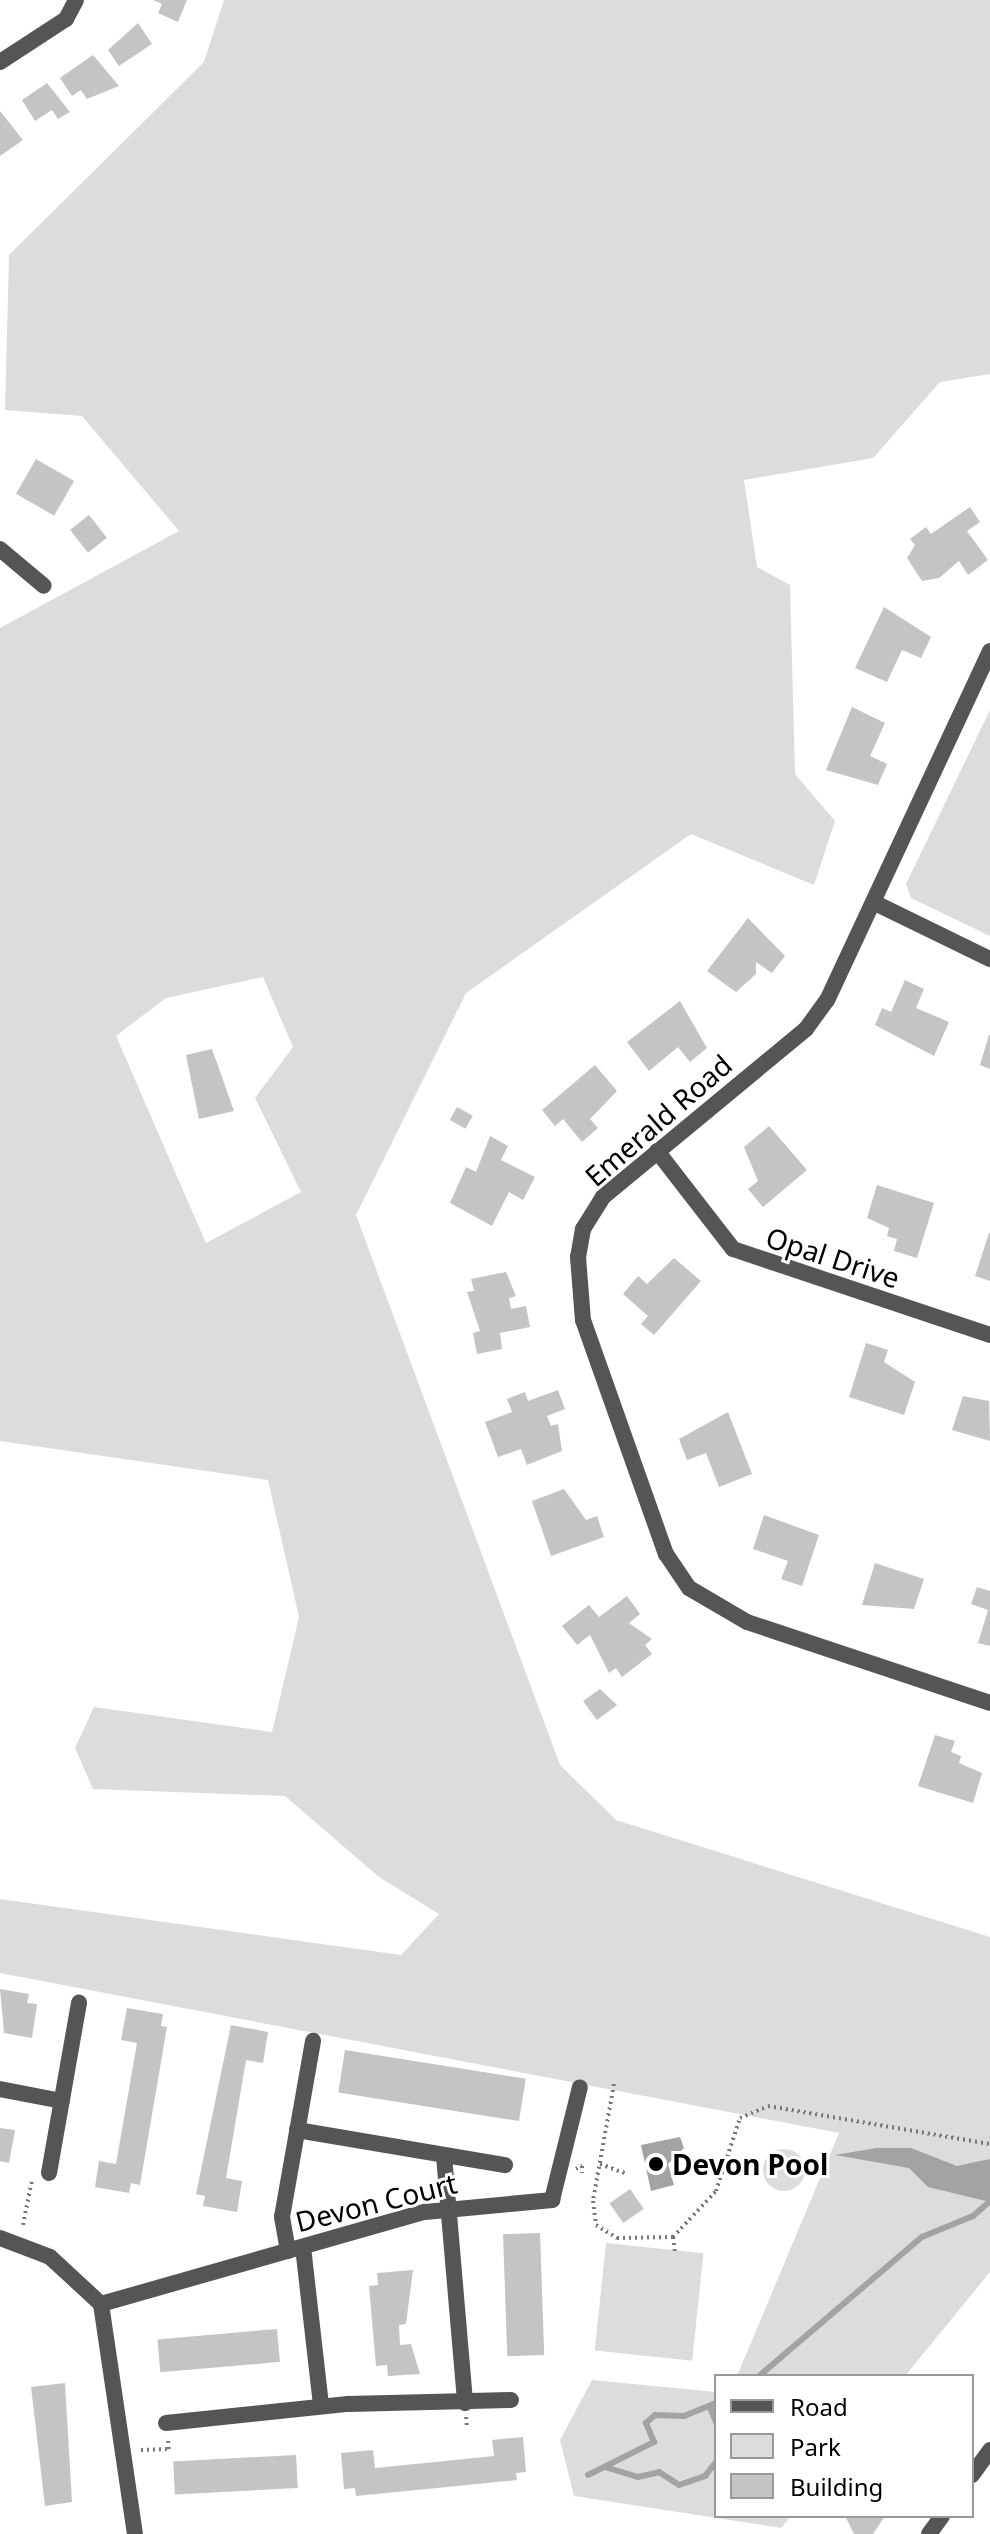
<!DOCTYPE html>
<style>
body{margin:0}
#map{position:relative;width:990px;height:2534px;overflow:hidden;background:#fff;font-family:"Noto Sans",sans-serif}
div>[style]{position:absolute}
.green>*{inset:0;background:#dcdcdc;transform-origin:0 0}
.round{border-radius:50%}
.water>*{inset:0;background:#a3a3a3}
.stream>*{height:6px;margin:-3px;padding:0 3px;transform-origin:3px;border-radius:3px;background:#a3a3a3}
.building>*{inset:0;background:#c4c4c4;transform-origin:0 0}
.path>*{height:4px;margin-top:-2px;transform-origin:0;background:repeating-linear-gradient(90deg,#777 0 2px,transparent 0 6px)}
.street>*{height:16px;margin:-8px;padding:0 8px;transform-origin:8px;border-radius:8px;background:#555}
.dots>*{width:22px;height:22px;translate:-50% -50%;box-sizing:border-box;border:4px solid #fff;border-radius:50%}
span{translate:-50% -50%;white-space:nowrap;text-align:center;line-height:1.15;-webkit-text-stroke:6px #fff;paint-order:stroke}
.street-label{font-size:28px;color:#000}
.poi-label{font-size:28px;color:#000;font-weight:700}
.left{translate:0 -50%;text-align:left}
.legend{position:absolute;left:714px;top:2374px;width:260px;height:144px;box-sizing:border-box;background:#fff;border:2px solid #999;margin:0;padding:10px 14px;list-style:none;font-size:24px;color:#000}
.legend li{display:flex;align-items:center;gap:16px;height:40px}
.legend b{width:40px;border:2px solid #999}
</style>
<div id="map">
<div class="green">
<i style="clip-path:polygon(evenodd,224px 0,990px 0,990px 374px,940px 382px,873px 458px,744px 480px,757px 567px,790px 585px,795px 774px,835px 821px,814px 885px,691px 834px,466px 993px,356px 1215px,560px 1765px,616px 1820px,990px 1937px,990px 2272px,905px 2376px,737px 2376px,839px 2133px,0 1973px,0 1899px,401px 1955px,439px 1914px,379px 1877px,285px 1796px,93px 1789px,75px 1748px,94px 1707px,272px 1732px,299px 1617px,268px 1480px,0 1441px,0 628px,179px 531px,82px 416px,5px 410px,9px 255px,204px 62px,224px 0,263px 977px,293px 1047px,255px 1098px,301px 1192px,206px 1243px,116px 1036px,166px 998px,263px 977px)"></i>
<i style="clip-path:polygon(990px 710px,990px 936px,911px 898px,906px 884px)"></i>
<i class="round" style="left:763px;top:2149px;width:42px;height:42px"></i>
<i style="left:606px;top:2243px;width:98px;height:108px;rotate:6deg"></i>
<i style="clip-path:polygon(592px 2380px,716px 2392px,716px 2516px,791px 2516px,781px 2528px,574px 2496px,560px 2440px)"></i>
</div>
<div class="water">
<i style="clip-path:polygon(680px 2137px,684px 2148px,668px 2164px,674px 2185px,651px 2191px,641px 2145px)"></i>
<i style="clip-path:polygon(876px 2148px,911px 2148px,957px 2166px,990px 2159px,990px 2202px,928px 2187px,909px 2168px,835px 2155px)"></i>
</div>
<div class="stream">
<i style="left:759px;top:2376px;width:214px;rotate:-40.5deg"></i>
<i style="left:922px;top:2237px;width:55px;rotate:-22.4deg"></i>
<i style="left:973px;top:2216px;width:21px;rotate:-41deg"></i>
<i style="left:710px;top:2408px;width:15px;rotate:67deg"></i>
<i style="left:605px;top:2467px;width:34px;rotate:17deg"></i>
<i style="left:638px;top:2477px;width:22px;rotate:-13deg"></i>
<i style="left:659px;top:2472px;width:24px;rotate:33deg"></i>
<i style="left:679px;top:2485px;width:28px;rotate:-19deg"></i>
<i style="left:705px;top:2476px;width:18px;rotate:-52deg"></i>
<i style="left:588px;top:2475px;width:74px;rotate:-26.6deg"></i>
<i style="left:654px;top:2442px;width:21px;rotate:-113deg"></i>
<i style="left:646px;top:2423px;width:12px;rotate:-42deg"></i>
<i style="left:655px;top:2415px;width:29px;rotate:2deg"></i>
<i style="left:684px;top:2416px;width:35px;rotate:-22deg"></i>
</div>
<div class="building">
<i style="clip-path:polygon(153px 0,187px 0,178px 22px,158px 13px,162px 4px)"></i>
<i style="clip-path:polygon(138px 23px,152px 44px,119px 66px,108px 50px)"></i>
<i style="clip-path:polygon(93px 55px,119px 86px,87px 99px,81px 90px,72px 96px,60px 78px)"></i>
<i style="clip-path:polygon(47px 83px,70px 112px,58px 119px,52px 110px,35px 121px,22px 100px)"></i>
<i style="clip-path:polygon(0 111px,23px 140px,0 156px)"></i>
<i style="left:36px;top:459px;width:44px;height:40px;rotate:30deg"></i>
<i style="clip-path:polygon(970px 507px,980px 522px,967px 531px,988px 560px,968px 575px,959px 561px,939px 578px,922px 581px,907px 558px,915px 545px,910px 539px,926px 527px,931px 534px)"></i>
<i style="left:89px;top:515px;width:29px;height:24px;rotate:52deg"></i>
<i style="clip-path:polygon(884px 607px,931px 637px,921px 658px,902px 650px,887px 682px,855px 668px)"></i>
<i style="clip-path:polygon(852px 707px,885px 723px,870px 756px,887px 764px,878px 785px,826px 770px)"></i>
<i style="clip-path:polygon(748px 918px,785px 956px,772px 973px,756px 962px,756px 974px,736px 992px,707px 971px)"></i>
<i style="clip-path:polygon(905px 980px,924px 989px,916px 1008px,949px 1022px,934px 1056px,875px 1025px,882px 1008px,891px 1012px)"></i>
<i style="clip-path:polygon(680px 1001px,707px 1048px,690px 1062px,678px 1047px,649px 1071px,627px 1042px)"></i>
<i style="clip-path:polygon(989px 1035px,990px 1035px,990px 1069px,980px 1065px)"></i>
<i style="clip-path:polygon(212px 1049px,234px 1111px,199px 1119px,186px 1055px)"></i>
<i style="clip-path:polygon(595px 1065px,617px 1091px,590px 1119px,598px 1128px,582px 1142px,563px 1119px,555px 1126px,542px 1110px)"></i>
<i style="left:457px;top:1107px;width:18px;height:15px;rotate:29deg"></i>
<i style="clip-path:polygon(769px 1126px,807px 1170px,763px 1207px,748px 1189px,758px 1181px,744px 1147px)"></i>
<i style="clip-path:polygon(490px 1136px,508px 1146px,501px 1160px,535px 1177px,523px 1200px,509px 1192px,492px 1226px,450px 1203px,466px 1167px,476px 1172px)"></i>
<i style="clip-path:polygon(877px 1185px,934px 1203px,917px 1258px,894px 1251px,897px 1239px,887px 1236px,889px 1228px,867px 1218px)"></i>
<i style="clip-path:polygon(989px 1233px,990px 1233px,990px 1281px,975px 1276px)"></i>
<i style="clip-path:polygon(674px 1258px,701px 1281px,654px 1335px,641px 1324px,648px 1316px,623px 1294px,638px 1276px,647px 1284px)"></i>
<i style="clip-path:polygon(506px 1272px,516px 1296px,509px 1298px,511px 1309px,526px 1306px,530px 1327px,500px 1333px,502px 1349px,477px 1354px,473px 1333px,480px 1331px,467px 1292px,474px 1291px,471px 1279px)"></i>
<i style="clip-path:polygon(866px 1343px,888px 1350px,884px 1362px,915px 1382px,904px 1415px,849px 1397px)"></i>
<i style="clip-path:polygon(558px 1390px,565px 1409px,547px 1416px,551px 1426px,558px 1424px,562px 1451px,527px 1465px,521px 1449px,498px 1457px,485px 1422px,512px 1412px,507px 1399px,525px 1392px,528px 1401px)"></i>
<i style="clip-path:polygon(963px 1396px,989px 1401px,990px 1441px,952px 1430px)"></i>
<i style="clip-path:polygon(728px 1412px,752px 1474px,719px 1487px,706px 1453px,687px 1460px,679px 1439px)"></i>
<i style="clip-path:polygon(564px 1489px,586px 1520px,597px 1516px,604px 1537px,551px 1556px,532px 1501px)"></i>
<i style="clip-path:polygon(764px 1515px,819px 1535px,802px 1586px,781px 1579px,788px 1561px,753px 1549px)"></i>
<i style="clip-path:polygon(875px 1563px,924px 1579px,914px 1609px,862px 1605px)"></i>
<i style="clip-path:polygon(977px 1587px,990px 1591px,990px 1646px,978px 1643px,988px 1610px,971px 1604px)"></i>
<i style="clip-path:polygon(627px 1596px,640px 1614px,629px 1623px,652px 1639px,645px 1645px,652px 1654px,622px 1677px,616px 1668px,609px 1673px,590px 1635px,577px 1645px,562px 1626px,589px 1605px,599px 1617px)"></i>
<i style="clip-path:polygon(600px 1689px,617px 1705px,597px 1720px,583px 1701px)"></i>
<i style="clip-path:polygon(935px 1735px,955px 1741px,951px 1752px,961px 1756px,959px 1763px,982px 1773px,973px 1803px,918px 1786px)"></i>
<i style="clip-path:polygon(0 1989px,29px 1994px,27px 2003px,37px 2004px,32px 2038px,4px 2033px)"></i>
<i style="clip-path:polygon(127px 2008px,163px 2014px,161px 2026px,167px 2027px,140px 2185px,131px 2183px,129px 2193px,95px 2187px,99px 2161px,116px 2164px,137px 2043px,121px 2040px)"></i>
<i style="clip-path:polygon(231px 2025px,268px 2032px,263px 2063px,246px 2060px,226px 2178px,242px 2181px,237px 2212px,203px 2206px,205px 2196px,196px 2194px)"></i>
<i style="left:345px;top:2050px;width:183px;height:43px;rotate:9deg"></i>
<i style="clip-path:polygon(0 2128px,15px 2130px,9px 2163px,0 2161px)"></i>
<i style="left:630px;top:2189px;width:24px;height:25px;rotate:55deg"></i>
<i style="left:540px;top:2233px;width:122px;height:37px;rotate:88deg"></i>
<i style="clip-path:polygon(413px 2270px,406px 2324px,399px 2325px,400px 2345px,411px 2344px,420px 2374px,388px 2376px,387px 2365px,376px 2366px,369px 2286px,378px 2285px,377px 2273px)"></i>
<i style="left:277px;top:2329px;width:33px;height:120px;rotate:85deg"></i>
<i style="clip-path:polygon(65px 2383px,72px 2502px,45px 2506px,31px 2387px)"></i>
<i style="clip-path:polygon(523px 2437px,526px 2472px,516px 2473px,517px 2480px,356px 2496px,355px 2488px,344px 2489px,341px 2453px,373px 2450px,375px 2468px,494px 2456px,492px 2440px)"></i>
<i style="left:296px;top:2455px;width:33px;height:123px;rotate:87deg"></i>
<i style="clip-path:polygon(845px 2516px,885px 2516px,873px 2534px,854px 2534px)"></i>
</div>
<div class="path">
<i style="left:614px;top:2084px;width:119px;rotate:100.2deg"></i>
<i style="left:593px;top:2201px;width:24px;rotate:83deg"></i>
<i style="left:596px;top:2225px;width:25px;rotate:32deg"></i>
<i style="left:617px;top:2238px;width:56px;rotate:-1deg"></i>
<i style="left:673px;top:2237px;width:14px;rotate:82deg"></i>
<i style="left:600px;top:2164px;width:29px;rotate:20deg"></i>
<i style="left:576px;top:2169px;width:7px;rotate:-27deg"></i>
<i style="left:582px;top:2166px;width:7px;rotate:90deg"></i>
<i style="left:23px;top:2225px;width:46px;rotate:-78.7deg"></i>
<i style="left:673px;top:2237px;width:63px;rotate:-46.9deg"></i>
<i style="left:716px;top:2191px;width:77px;rotate:-71.8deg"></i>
<i style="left:740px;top:2118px;width:30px;rotate:-23deg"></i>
<i style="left:768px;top:2106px;width:225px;rotate:9.7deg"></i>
<i style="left:466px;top:2417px;width:10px;rotate:84deg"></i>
<i style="left:141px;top:2450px;width:28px;rotate:-2deg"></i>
<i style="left:169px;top:2449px;width:8px;rotate:-97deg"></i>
</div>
<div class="street">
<i style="left:0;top:62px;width:79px;rotate:-33.1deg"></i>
<i style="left:66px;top:19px;width:21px;rotate:-62deg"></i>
<i style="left:0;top:549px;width:57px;rotate:40.1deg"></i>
<i style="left:990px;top:651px;width:385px;rotate:115deg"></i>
<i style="left:827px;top:1000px;width:36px;rotate:126deg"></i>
<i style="left:806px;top:1029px;width:264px;rotate:140.4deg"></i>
<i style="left:603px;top:1197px;width:38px;rotate:122deg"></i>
<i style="left:583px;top:1229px;width:28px;rotate:100deg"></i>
<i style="left:578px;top:1257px;width:63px;rotate:85.5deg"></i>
<i style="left:583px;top:1320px;width:248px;rotate:70.5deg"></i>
<i style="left:666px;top:1554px;width:41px;rotate:55.9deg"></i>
<i style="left:689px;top:1588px;width:67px;rotate:30.4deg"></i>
<i style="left:747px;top:1622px;width:256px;rotate:18.4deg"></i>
<i style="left:875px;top:903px;width:128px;rotate:26deg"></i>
<i style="left:657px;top:1151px;width:124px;rotate:52.2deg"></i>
<i style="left:733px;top:1249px;width:271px;rotate:18.5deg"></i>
<i style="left:0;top:2089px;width:63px;rotate:11deg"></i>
<i style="left:297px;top:2130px;width:211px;rotate:9.6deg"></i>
<i style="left:444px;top:2156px;width:248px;rotate:85.1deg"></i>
<i style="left:49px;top:2173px;width:173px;rotate:-80deg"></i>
<i style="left:0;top:2238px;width:53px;rotate:20.8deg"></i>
<i style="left:50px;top:2257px;width:69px;rotate:42.7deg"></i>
<i style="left:101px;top:2304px;width:232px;rotate:81.6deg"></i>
<i style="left:303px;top:2247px;width:160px;rotate:83.5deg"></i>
<i style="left:288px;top:2251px;width:35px;rotate:-100deg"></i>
<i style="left:282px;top:2217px;width:179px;rotate:-80deg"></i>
<i style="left:101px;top:2304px;width:337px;rotate:-15.9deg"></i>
<i style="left:425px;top:2212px;width:128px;rotate:-5.4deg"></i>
<i style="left:552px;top:2200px;width:116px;rotate:-76.1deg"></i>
<i style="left:166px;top:2423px;width:183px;rotate:-6deg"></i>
<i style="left:348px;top:2404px;width:163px;rotate:-1.4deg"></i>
<i style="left:972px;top:2475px;width:31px;rotate:-54deg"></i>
<i style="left:929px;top:2534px;width:22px;rotate:-54deg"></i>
</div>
<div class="dots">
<i style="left:656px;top:2164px;background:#000"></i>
</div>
<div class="street-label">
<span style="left:658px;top:1120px;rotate:-41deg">Emerald Road</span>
<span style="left:833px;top:1257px;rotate:18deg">Opal Drive</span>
<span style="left:376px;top:2202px;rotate:-14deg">Devon Court</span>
</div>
<div class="poi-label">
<span class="left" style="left:672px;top:2164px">Devon Pool</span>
</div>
<ul class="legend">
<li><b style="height:10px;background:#555"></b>Road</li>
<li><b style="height:22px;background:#dcdcdc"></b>Park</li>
<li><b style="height:22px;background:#c4c4c4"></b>Building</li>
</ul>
</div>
